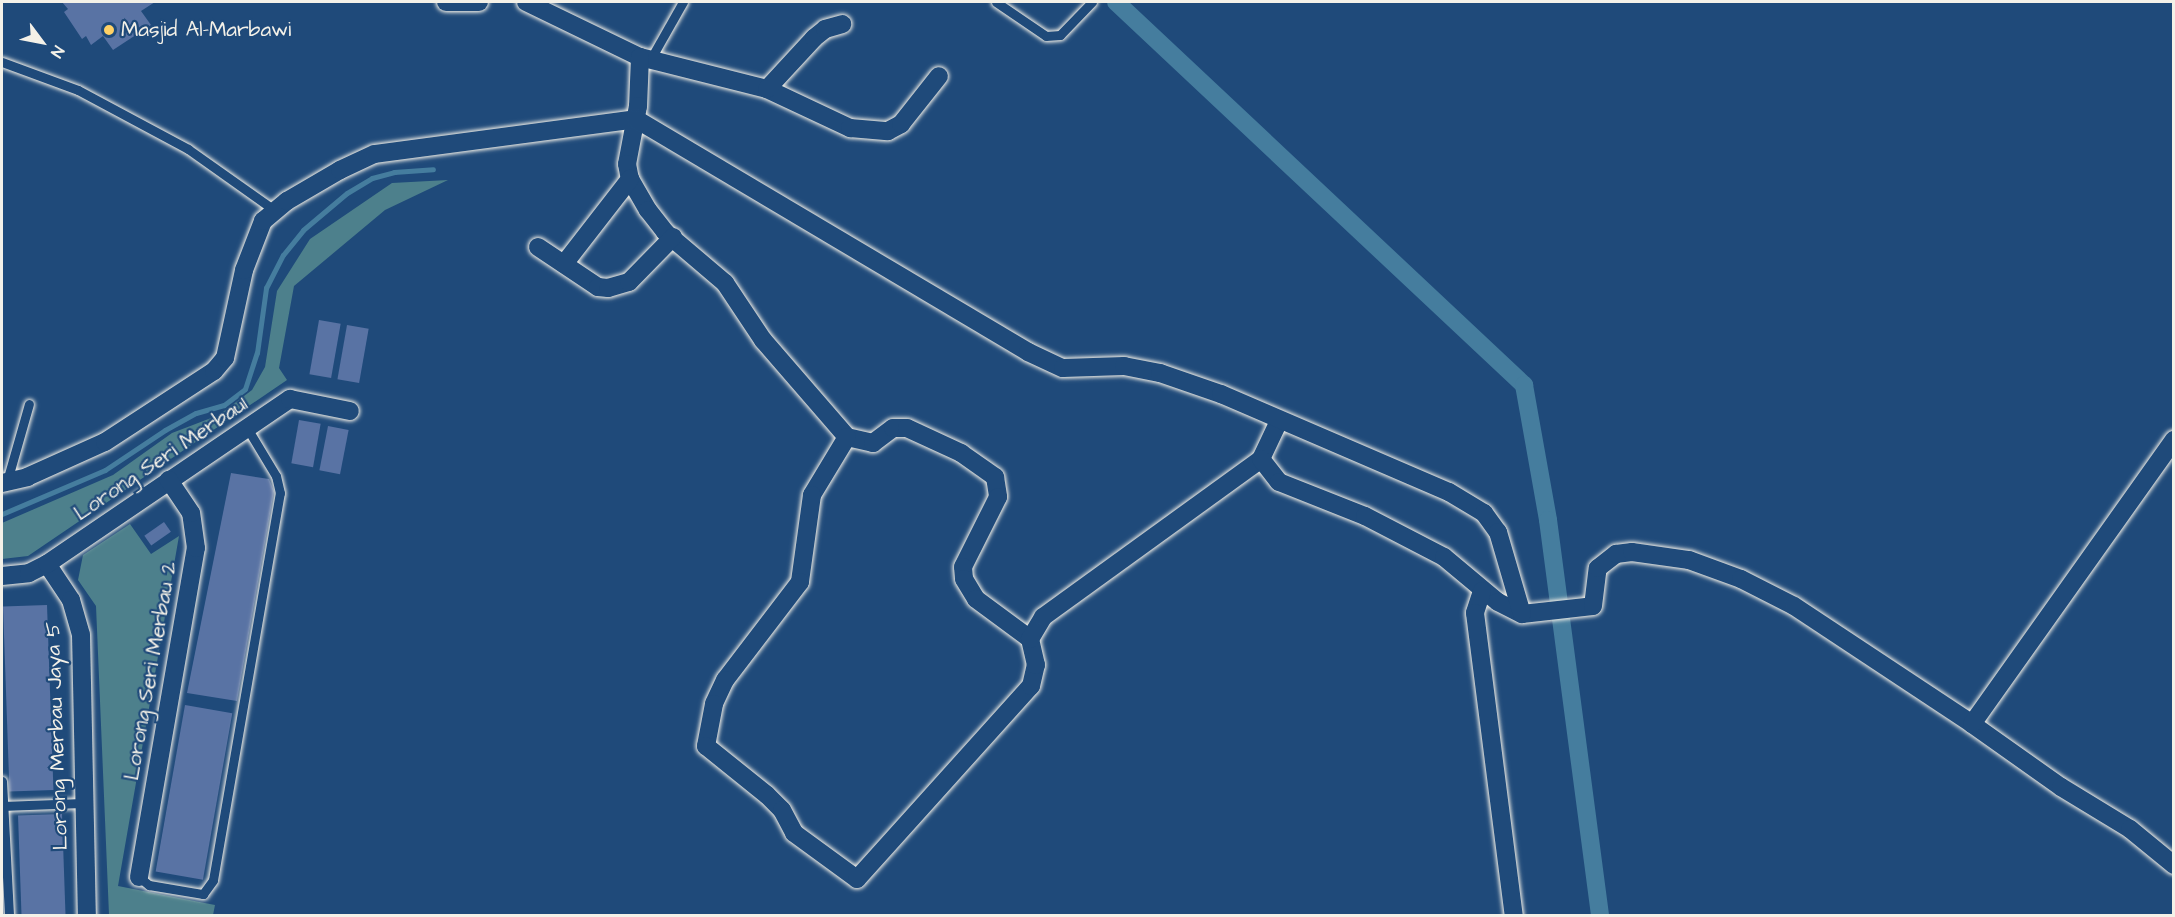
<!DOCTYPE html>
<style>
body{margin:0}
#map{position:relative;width:2175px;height:917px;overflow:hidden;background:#1f4a7a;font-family:"Architects Daughter",sans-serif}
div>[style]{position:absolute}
.green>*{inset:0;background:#4d808c}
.stream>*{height:5px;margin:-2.5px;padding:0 2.5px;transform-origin:2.5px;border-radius:2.5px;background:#457d9e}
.canal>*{height:18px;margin:-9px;padding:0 9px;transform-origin:9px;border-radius:9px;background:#457d9e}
.building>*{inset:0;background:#5973a4;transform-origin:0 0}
.roads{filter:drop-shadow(0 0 2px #f4f1e8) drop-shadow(0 0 2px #f4f1e8)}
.service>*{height:9px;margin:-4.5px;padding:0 4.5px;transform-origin:4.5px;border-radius:4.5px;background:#1f4a7a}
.minor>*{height:18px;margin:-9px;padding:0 9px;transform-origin:9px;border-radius:9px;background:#1f4a7a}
.dots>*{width:16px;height:16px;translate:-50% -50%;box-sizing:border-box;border:3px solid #1f4a7a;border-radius:50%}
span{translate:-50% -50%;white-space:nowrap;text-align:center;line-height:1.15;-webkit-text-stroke:4.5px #1f4a7a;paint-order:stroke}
.poi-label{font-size:21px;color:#f4f1e8}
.left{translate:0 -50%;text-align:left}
.street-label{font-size:21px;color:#f4f1e8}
.frame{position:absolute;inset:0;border:3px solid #f4f1e8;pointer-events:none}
.north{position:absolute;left:12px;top:12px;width:60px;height:60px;-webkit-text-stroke:4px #1f4a7a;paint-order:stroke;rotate:122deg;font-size:16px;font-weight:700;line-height:24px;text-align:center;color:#f4f1e8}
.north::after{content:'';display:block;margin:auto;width:21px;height:27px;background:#f4f1e8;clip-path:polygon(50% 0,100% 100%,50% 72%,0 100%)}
</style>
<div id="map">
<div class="green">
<i style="clip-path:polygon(448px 180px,385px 210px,294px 286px,279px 368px,287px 380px,28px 556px,2px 559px,2px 523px,113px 475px,172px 433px,219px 415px,252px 390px,265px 367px,277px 291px,310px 239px,392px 183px)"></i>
<i style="clip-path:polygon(130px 524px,151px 554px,179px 536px,118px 886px,215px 905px,213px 915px,109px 915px,96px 606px,78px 580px,83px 555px)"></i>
</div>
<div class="stream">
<i style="left:2px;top:514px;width:112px;rotate:-23.1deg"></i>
<i style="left:105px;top:470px;width:72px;rotate:-33.7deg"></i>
<i style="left:165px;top:430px;width:35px;rotate:-29deg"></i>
<i style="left:196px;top:413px;width:29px;rotate:-16deg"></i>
<i style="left:224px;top:405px;width:26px;rotate:-37deg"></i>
<i style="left:245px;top:389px;width:38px;rotate:-72deg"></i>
<i style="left:257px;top:353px;width:66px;rotate:-82.1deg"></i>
<i style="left:266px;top:288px;width:37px;rotate:-63deg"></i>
<i style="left:283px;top:255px;width:32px;rotate:-51deg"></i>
<i style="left:303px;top:230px;width:57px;rotate:-40.1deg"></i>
<i style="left:347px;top:193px;width:29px;rotate:-31deg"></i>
<i style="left:372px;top:178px;width:23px;rotate:-15deg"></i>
<i style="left:394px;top:172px;width:39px;rotate:-4deg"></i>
</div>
<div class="canal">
<i style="left:1116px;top:2px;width:560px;rotate:43.19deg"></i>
<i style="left:1524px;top:385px;width:137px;rotate:79.9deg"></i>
<i style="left:1548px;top:520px;width:399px;rotate:82.5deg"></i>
</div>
<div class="building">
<i style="clip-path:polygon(62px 2px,155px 2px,141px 11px,151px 25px,113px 50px,103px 36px,91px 45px,86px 36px,82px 39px,64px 12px,68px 9px)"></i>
<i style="left:319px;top:320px;width:22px;height:55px;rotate:10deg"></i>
<i style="left:347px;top:325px;width:22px;height:55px;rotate:10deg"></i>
<i style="left:299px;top:420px;width:22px;height:44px;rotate:10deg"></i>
<i style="left:328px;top:426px;width:21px;height:45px;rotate:11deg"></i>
<i style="clip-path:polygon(231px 473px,269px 479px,274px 491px,237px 701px,187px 693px)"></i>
<i style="left:164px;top:522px;width:12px;height:24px;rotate:55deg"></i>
<i style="left:47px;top:605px;width:185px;height:44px;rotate:88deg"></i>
<i style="left:185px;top:705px;width:48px;height:169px;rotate:10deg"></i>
<i style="left:62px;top:814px;width:102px;height:44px;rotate:88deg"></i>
</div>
<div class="roads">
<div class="service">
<i style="left:996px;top:2px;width:60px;rotate:34.2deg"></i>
<i style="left:1046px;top:36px;width:14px;rotate:-4deg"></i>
<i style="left:1060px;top:35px;width:46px;rotate:-45.9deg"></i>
<i style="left:650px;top:60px;width:67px;rotate:-60.4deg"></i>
<i style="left:2px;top:62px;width:81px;rotate:20.2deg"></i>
<i style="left:78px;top:90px;width:125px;rotate:28.2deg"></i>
<i style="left:188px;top:149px;width:105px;rotate:35.3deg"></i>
<i style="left:7px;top:481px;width:80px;rotate:-74.1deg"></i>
<i style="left:2px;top:781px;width:135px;rotate:87deg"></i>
<i style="left:2px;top:806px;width:80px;rotate:-2.1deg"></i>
<i style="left:139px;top:877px;width:13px;rotate:39deg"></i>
<i style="left:149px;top:885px;width:55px;rotate:9.5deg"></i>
<i style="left:203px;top:894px;width:17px;rotate:-54deg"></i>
<i style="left:213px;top:880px;width:393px;rotate:-80.2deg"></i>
<i style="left:280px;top:493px;width:17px;rotate:-103deg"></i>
<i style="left:276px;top:476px;width:56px;rotate:-121.1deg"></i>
</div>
<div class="minor">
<i style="left:446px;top:2px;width:33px"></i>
<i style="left:526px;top:2px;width:127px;rotate:25.8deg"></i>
<i style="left:640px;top:57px;width:131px;rotate:14.1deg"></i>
<i style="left:767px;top:89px;width:92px;rotate:25.2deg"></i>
<i style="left:850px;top:128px;width:38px;rotate:5deg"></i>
<i style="left:888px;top:131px;width:15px;rotate:-28deg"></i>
<i style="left:901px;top:124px;width:61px;rotate:-51.6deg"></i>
<i style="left:640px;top:57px;width:49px;rotate:92.3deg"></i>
<i style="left:638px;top:106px;width:59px;rotate:100.7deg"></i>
<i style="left:627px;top:164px;width:15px;rotate:79deg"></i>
<i style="left:630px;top:179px;width:36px;rotate:60deg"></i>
<i style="left:648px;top:210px;width:28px;rotate:52deg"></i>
<i style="left:665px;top:232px;width:79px;rotate:40.4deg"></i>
<i style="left:725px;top:283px;width:69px;rotate:56.3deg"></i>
<i style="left:763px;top:340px;width:128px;rotate:49.1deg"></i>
<i style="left:847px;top:437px;width:27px;rotate:13deg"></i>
<i style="left:873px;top:443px;width:25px;rotate:-37deg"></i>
<i style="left:893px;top:428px;width:14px"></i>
<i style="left:907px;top:428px;width:60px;rotate:24.8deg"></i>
<i style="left:961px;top:453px;width:42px;rotate:35.2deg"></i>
<i style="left:995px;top:477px;width:20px;rotate:81deg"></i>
<i style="left:998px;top:497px;width:78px;rotate:116.6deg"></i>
<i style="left:963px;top:567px;width:12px;rotate:85deg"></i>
<i style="left:964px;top:579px;width:23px;rotate:59deg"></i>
<i style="left:976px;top:599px;width:67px;rotate:36.5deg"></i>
<i style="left:767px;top:89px;width:69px;rotate:-47.3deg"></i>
<i style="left:814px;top:38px;width:14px;rotate:-39deg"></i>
<i style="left:825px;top:29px;width:18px;rotate:-16deg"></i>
<i style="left:538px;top:247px;width:72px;rotate:33.7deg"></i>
<i style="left:598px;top:287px;width:10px;rotate:6deg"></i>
<i style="left:608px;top:288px;width:22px;rotate:-16deg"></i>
<i style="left:629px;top:282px;width:63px;rotate:-45.6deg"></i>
<i style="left:564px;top:264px;width:108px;rotate:-52.2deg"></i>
<i style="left:847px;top:437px;width:68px;rotate:121.1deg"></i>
<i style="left:812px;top:495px;width:88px;rotate:97.9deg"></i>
<i style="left:800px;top:582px;width:123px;rotate:127.4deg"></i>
<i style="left:725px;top:680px;width:26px;rotate:115deg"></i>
<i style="left:714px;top:704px;width:43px;rotate:100.8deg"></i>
<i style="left:706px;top:746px;width:78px;rotate:38.8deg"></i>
<i style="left:767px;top:795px;width:21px;rotate:45deg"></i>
<i style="left:782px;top:810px;width:26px;rotate:62deg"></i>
<i style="left:794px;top:833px;width:78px;rotate:36.1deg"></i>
<i style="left:857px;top:879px;width:260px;rotate:-48deg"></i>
<i style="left:1031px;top:686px;width:22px;rotate:-77deg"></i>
<i style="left:1036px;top:665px;width:27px;rotate:-103deg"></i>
<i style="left:1030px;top:639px;width:26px;rotate:-59deg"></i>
<i style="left:1043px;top:617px;width:269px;rotate:-35.9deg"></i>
<i style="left:1261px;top:459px;width:42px;rotate:-64.7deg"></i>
<i style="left:1261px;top:459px;width:29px;rotate:52deg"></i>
<i style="left:1279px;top:482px;width:92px;rotate:21.6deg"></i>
<i style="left:1365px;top:516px;width:89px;rotate:27.4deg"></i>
<i style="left:1444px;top:557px;width:70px;rotate:39.8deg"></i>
<i style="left:1498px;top:602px;width:27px;rotate:27deg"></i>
<i style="left:1522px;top:614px;width:71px;rotate:-6.4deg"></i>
<i style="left:1593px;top:606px;width:38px;rotate:-83deg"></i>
<i style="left:1598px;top:568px;width:23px;rotate:-38deg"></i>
<i style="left:1616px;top:554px;width:16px;rotate:-7deg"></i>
<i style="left:1632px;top:552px;width:58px;rotate:8deg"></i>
<i style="left:1689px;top:560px;width:55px;rotate:20.1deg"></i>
<i style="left:1741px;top:579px;width:59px;rotate:27deg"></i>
<i style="left:1794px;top:606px;width:214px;rotate:33.5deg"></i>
<i style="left:1972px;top:724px;width:109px;rotate:35.3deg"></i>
<i style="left:2061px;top:787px;width:81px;rotate:31.3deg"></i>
<i style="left:2130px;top:829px;width:57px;rotate:39.3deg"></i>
<i style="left:2px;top:483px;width:26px;rotate:-13deg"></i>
<i style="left:27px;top:477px;width:85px;rotate:-24.2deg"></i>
<i style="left:105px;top:442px;width:130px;rotate:-33.1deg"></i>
<i style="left:214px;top:371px;width:17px;rotate:-50deg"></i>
<i style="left:225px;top:358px;width:90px;rotate:-77.8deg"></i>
<i style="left:244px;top:270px;width:53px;rotate:-68.8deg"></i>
<i style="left:263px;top:221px;width:31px;rotate:-40deg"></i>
<i style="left:287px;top:201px;width:61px;rotate:-30.3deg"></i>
<i style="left:340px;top:170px;width:38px;rotate:-25deg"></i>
<i style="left:375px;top:154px;width:263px;rotate:-7.6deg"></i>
<i style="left:636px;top:119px;width:456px;rotate:30.7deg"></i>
<i style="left:1028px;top:352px;width:38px;rotate:25deg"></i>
<i style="left:1063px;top:368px;width:61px;rotate:-1.9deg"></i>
<i style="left:1124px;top:366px;width:37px;rotate:11deg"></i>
<i style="left:1160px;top:373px;width:65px;rotate:19deg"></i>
<i style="left:1221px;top:394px;width:248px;rotate:23.3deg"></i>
<i style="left:1449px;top:492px;width:41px;rotate:31deg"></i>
<i style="left:1484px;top:513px;width:24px;rotate:54deg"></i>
<i style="left:1498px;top:532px;width:85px;rotate:73.7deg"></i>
<i style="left:47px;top:564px;width:43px;rotate:56.3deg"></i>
<i style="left:71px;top:600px;width:36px;rotate:74deg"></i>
<i style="left:81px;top:635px;width:281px;rotate:88.8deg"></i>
<i style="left:2px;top:576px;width:27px;rotate:-6deg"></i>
<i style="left:29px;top:573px;width:20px;rotate:-27deg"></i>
<i style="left:47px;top:564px;width:294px;rotate:-34.2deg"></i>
<i style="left:290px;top:399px;width:61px;rotate:11.3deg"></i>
<i style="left:1482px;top:591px;width:23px;rotate:108deg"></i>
<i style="left:1475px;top:613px;width:305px;rotate:82.7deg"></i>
<i style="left:1972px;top:724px;width:349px;rotate:-54.6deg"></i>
<i style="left:139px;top:877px;width:334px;rotate:-80.2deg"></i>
<i style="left:196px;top:548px;width:35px;rotate:-98deg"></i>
<i style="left:191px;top:513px;width:40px;rotate:-124deg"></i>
</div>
</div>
<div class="dots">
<i style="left:109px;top:30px;background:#ffd166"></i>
</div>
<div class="poi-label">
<span class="left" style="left:121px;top:30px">Masjid Al-Marbawi</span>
</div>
<div class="street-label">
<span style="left:161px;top:459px;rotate:-34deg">Lorong Seri Merbau1</span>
<span style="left:151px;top:671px;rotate:-80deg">Lorong Seri Merbau 2</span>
<span style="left:57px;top:736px;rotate:-92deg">Lorong Merbau Jaya 5</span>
</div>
<div class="frame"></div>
<div class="north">N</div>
</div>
